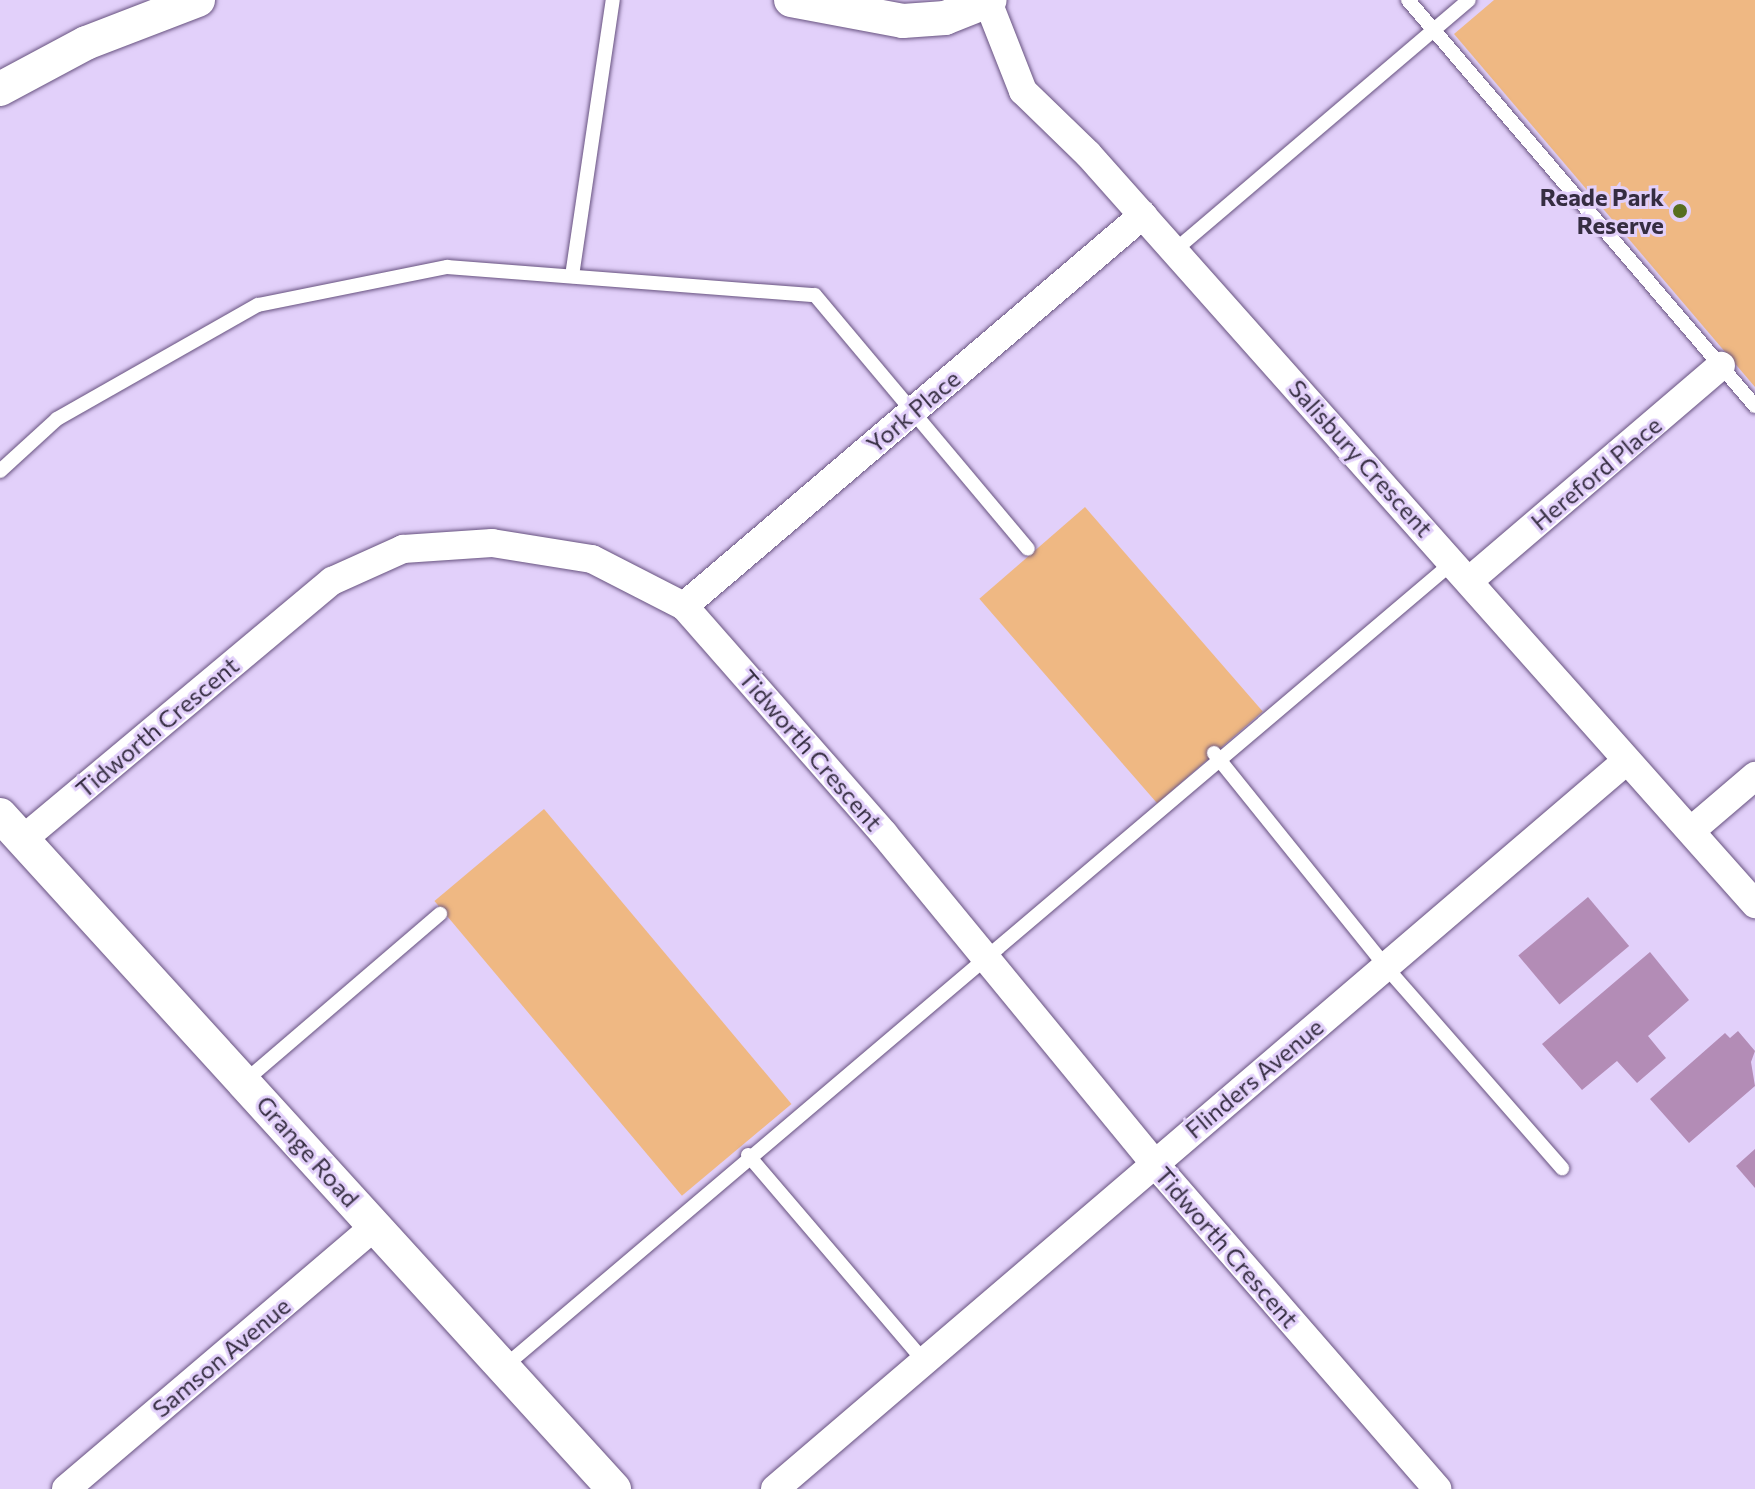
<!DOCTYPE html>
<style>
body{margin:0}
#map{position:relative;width:1755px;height:1489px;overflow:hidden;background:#e2d0fa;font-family:Commissioner,sans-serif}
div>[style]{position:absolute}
.green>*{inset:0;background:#efb883;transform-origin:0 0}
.building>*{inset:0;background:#b38cb6;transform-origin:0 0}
.roads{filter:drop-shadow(0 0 2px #67527f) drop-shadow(0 0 2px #67527f)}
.service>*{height:14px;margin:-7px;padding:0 7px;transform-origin:7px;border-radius:7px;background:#fff}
.minor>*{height:28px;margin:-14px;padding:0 14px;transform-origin:14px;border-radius:14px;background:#fff}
.tertiary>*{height:34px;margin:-17px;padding:0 17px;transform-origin:17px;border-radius:17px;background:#fff}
.dots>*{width:22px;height:22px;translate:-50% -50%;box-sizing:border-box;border:4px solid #e2d0fa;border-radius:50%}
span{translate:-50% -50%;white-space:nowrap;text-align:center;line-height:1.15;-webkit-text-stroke:6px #e2d0fa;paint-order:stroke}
.poi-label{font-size:24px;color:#352d41;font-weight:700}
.right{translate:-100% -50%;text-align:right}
.street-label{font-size:24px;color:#352d41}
</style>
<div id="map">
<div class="green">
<i style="clip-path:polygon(1494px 0,1755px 0,1755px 387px,1454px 34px)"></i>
<i style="left:1085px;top:507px;width:271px;height:140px;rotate:49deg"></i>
<i style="left:544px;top:809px;width:385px;height:143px;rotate:50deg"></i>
</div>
<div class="building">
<i style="left:1588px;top:897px;width:64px;height:91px;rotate:50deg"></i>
<i style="clip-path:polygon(1650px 952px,1689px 1000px,1648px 1036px,1666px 1058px,1637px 1083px,1617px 1061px,1582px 1090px,1542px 1044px)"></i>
<i style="clip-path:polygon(1738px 1031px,1755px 1051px,1751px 1062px,1755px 1086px,1689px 1143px,1650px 1099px,1725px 1033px,1730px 1038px)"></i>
<i style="clip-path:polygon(1755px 1149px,1755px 1188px,1736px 1166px)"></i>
</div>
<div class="roads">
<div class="service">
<i style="left:1408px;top:0;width:534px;rotate:49.48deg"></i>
<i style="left:1174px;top:251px;width:387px;rotate:-40.4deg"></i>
<i style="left:572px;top:276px;width:279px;rotate:-81.6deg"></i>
<i style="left:0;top:471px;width:77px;rotate:-42.4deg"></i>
<i style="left:57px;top:419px;width:231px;rotate:-29.6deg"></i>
<i style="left:258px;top:305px;width:193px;rotate:-11.4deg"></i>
<i style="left:447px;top:267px;width:369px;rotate:4.4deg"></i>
<i style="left:815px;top:295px;width:331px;rotate:50deg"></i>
<i style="left:1214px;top:753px;width:273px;rotate:51.2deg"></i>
<i style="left:1385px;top:966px;width:269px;rotate:48.8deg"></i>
<i style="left:245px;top:1081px;width:257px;rotate:-40.6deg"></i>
<i style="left:748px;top:1155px;width:272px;rotate:49.5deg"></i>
<i style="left:505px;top:1366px;width:1243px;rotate:-40.3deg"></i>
</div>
<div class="minor">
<i style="left:988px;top:2px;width:96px;rotate:68.5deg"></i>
<i style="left:1023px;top:91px;width:91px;rotate:44.1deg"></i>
<i style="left:1088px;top:154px;width:1004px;rotate:48.35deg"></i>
<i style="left:1470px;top:580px;width:330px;rotate:-40.5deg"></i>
<i style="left:684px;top:606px;width:603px;rotate:-40.43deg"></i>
<i style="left:1693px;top:829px;width:82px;rotate:-40.5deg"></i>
<i style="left:22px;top:840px;width:404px;rotate:-39.9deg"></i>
<i style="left:332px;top:581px;width:78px;rotate:-24.3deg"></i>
<i style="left:403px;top:549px;width:89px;rotate:-3.9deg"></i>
<i style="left:492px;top:543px;width:101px;rotate:9.1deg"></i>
<i style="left:592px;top:559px;width:103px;rotate:27.1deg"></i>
<i style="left:684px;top:606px;width:303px;rotate:48.7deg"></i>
<i style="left:884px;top:834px;width:426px;rotate:50.6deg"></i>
<i style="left:1154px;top:1163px;width:432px;rotate:49deg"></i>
<i style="left:66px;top:1489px;width:407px;rotate:-40.4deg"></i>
<i style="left:775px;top:1489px;width:1118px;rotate:-40.54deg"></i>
</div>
<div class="tertiary">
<i style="left:791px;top:0;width:114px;rotate:10.6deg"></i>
<i style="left:903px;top:21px;width:42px;rotate:-4.1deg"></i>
<i style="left:945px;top:18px;width:48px;rotate:-21.8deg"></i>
<i style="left:0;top:89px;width:98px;rotate:-28.1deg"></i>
<i style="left:86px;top:43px;width:120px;rotate:-21deg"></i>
<i style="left:0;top:815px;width:912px;rotate:47.67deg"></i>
</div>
</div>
<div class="dots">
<i style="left:1680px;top:211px;background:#576e1f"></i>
</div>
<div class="poi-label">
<span class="right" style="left:1664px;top:211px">Reade Park<br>Reserve</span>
</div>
<div class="street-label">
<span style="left:913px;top:411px;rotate:-40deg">York Place</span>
<span style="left:1361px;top:458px;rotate:48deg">Salisbury Crescent</span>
<span style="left:1596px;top:473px;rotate:-40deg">Hereford Place</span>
<span style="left:157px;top:727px;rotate:-40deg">Tidworth Crescent</span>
<span style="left:811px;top:750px;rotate:49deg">Tidworth Crescent</span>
<span style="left:1254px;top:1078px;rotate:-40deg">Flinders Avenue</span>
<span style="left:308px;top:1151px;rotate:48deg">Grange Road</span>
<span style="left:1227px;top:1247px;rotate:49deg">Tidworth Crescent</span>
<span style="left:221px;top:1357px;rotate:-40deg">Samson Avenue</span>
</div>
</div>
